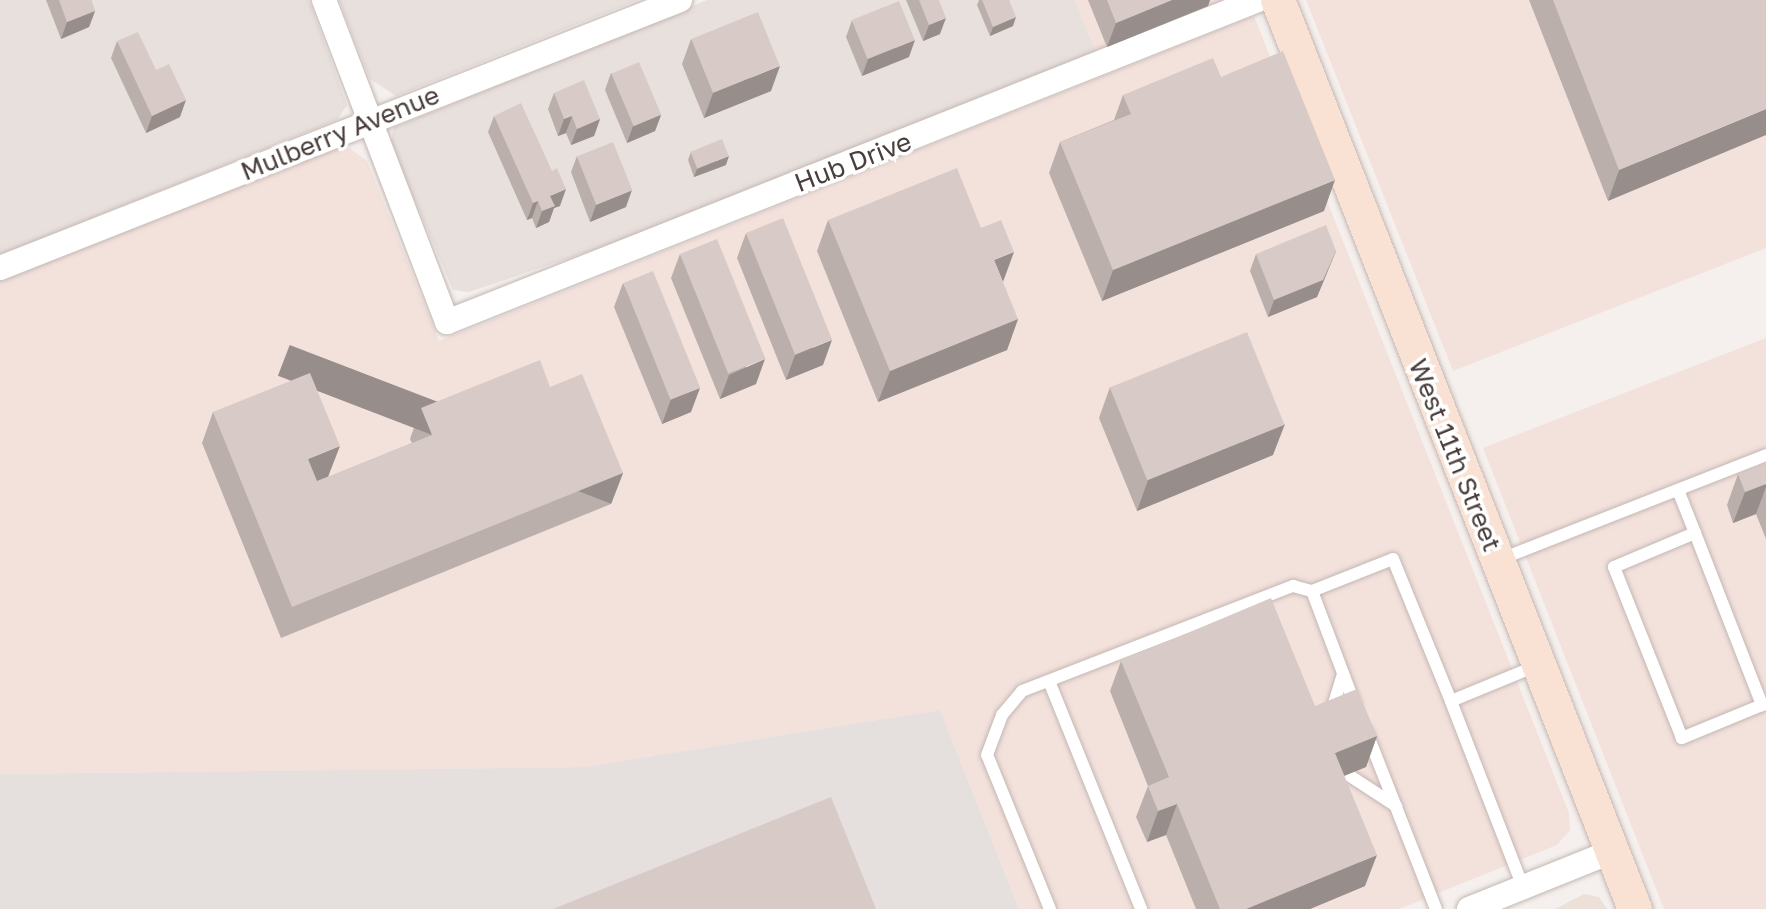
<!DOCTYPE html>
<style>
body{margin:0}
#map{position:relative;width:1766px;height:909px;overflow:hidden;background:#f5f0ed;font-family:"Golos Text",sans-serif}
div>[style]{position:absolute}
.residential>*{inset:0;background:#e8e0dc}
.commercial>*{inset:0;background:#f3e1dc}
.industrial>*{inset:0;background:#e5dfde}
.education>*{inset:0;background:#ece0d9}
.roads{filter:drop-shadow(0 0 2px #c3b7b3) drop-shadow(0 0 2px #c3b7b3)}
.lane>*{height:12px;margin:-6px;padding:0 6px;transform-origin:6px;border-radius:6px;background:#fff}
.street>*{height:24px;margin:-12px;padding:0 12px;transform-origin:12px;border-radius:12px;background:#fff}
.secondary>*{height:34px;margin:-17px;padding:0 17px;transform-origin:17px;border-radius:17px;background:#f9e2d3}
.wall>*{inset:0;background:#baafab}
.shaded-wall>*{inset:0;background:#978e8b;transform-origin:0 0}
.building>*{inset:0;background:#d8cbc7;transform-origin:0 0}
span{translate:-50% -50%;white-space:nowrap;text-align:center;line-height:1.15;-webkit-text-stroke:7px #fff;paint-order:stroke}
.street-label{font-size:26px;color:#493e3b}
</style>
<div id="map">
<div class="residential">
<i style="clip-path:polygon(0 0,309px 0,347px 105px,337px 120px,0 255px)"></i>
<i style="clip-path:polygon(339px 0,638px 0,396px 96px,370px 79px)"></i>
<i style="clip-path:polygon(707px 0,1075px 0,1097px 55px,709px 211px,469px 292px,453px 290px,391px 144px,393px 128px)"></i>
</div>
<div class="commercial">
<i style="clip-path:polygon(1075px 0,1229px 0,1097px 55px)"></i>
<i style="clip-path:polygon(1306px 0,1766px 0,1766px 248px,1453px 371px)"></i>
<i style="clip-path:polygon(1254px 16px,1569px 813px,1570px 830px,1557px 845px,1399px 909px,1019px 909px,940px 710px,585px 767px,0 774px,0 281px,345px 145px,367px 161px,439px 341px)"></i>
<i style="clip-path:polygon(1766px 338px,1766px 909px,1664px 909px,1483px 448px)"></i>
</div>
<div class="industrial">
<i style="clip-path:polygon(940px 710px,1019px 909px,0 909px,0 774px,585px 767px)"></i>
</div>
<div class="education">
<i style="clip-path:polygon(1584px 894px,1599px 897px,1607px 909px,1555px 909px)"></i>
</div>
<div class="roads">
<div class="lane">
<i style="left:1678px;top:490px;width:46px;rotate:68.4deg"></i>
<i style="left:1695px;top:533px;width:185px;rotate:68.7deg"></i>
<i style="left:1762px;top:705px;width:87px;rotate:157.6deg"></i>
<i style="left:1682px;top:738px;width:184px;rotate:-111.7deg"></i>
<i style="left:1614px;top:567px;width:88px;rotate:-22.8deg"></i>
<i style="left:1501px;top:559px;width:285px;rotate:-21.4deg"></i>
<i style="left:1312px;top:591px;width:87px;rotate:-21.6deg"></i>
<i style="left:1393px;top:559px;width:153px;rotate:67.8deg"></i>
<i style="left:1049px;top:681px;width:246px;rotate:68deg"></i>
<i style="left:1331px;top:713px;width:41px;rotate:-72.9deg"></i>
<i style="left:1367px;top:733px;width:189px;rotate:68.6deg"></i>
<i style="left:1347px;top:774px;width:59px;rotate:33.1deg"></i>
<i style="left:1523px;top:887px;width:199px;rotate:-111.2deg"></i>
<i style="left:1451px;top:701px;width:92px;rotate:-22.4deg"></i>
<i style="left:1050px;top:909px;width:166px;rotate:-112.2deg"></i>
<i style="left:987px;top:755px;width:43px;rotate:-69.4deg"></i>
<i style="left:1002px;top:715px;width:31px;rotate:-50deg"></i>
<i style="left:1022px;top:691px;width:291px;rotate:-21.2deg"></i>
<i style="left:1293px;top:586px;width:20px;rotate:15deg"></i>
<i style="left:1312px;top:591px;width:122px;rotate:69.3deg"></i>
</div>
<div class="street">
<i style="left:324px;top:0;width:345px;rotate:69.1deg"></i>
<i style="left:447px;top:322px;width:873px;rotate:-21.66deg"></i>
<i style="left:0;top:268px;width:731px;rotate:-21.51deg"></i>
<i style="left:1469px;top:909px;width:155px;rotate:-21.9deg"></i>
</div>
<div class="secondary">
<i style="left:1278px;top:0;width:977px;rotate:68.56deg"></i>
</div>
</div>
<div class="wall">
<i style="clip-path:polygon(46px 0,91px 0,95px 11px,89px 27px,61px 39px)"></i>
<i style="clip-path:polygon(906px 0,939px 0,940px 34px,923px 41px)"></i>
<i style="clip-path:polygon(979px 0,1009px 0,1013px 26px,990px 36px,977px 5px)"></i>
<i style="clip-path:polygon(1088px 0,1210px 0,1208px 6px,1107px 47px)"></i>
<i style="clip-path:polygon(1529px 0,1766px 0,1608px 201px)"></i>
<i style="clip-path:polygon(852px 20px,909px 57px,862px 76px,846px 37px)"></i>
<i style="clip-path:polygon(691px 39px,771px 91px,704px 118px,682px 64px)"></i>
<i style="clip-path:polygon(117px 41px,156px 70px,180px 117px,146px 133px,111px 58px)"></i>
<i style="clip-path:polygon(611px 73px,661px 115px,655px 131px,627px 143px,605px 90px)"></i>
<i style="clip-path:polygon(1221px 77px,1324px 211px,1102px 301px,1049px 173px,1060px 142px,1114px 120px,1123px 95px)"></i>
<i style="clip-path:polygon(554px 93px,600px 119px,594px 136px,571px 145px,566px 133px,558px 136px,548px 109px)"></i>
<i style="clip-path:polygon(494px 116px,560px 206px,554px 208px,549px 222px,536px 228px,532px 218px,527px 220px,488px 132px)"></i>
<i style="clip-path:polygon(691px 152px,726px 165px,694px 177px,688px 160px)"></i>
<i style="clip-path:polygon(577px 156px,626px 207px,590px 222px,571px 172px)"></i>
<i style="clip-path:polygon(828px 220px,1018px 319px,1007px 350px,878px 402px,817px 251px)"></i>
<i style="clip-path:polygon(746px 233px,823px 365px,786px 380px,737px 258px)"></i>
<i style="clip-path:polygon(1336px 251px,1317px 297px,1268px 317px,1250px 271px,1256px 254px)"></i>
<i style="clip-path:polygon(680px 254px,756px 384px,720px 399px,671px 278px)"></i>
<i style="clip-path:polygon(623px 283px,691px 412px,662px 424px,614px 307px)"></i>
<i style="clip-path:polygon(550px 387px,623px 473px,611px 504px,281px 638px,202px 443px,213px 412px,329px 477px,412px 443px,410px 439px,421px 408px)"></i>
<i style="clip-path:polygon(1110px 387px,1273px 455px,1137px 511px,1099px 418px)"></i>
<i style="clip-path:polygon(1766px 464px,1766px 539px,1756px 514px,1733px 523px,1727px 505px,1738px 474px)"></i>
<i style="clip-path:polygon(1121px 661px,1315px 706px,1377px 736px,1366px 767px,1344px 776px,1365px 886px,1310px 909px,1196px 909px,1166px 835px,1147px 842px,1136px 817px,1148px 786px,1110px 691px)"></i>
</div>
<div class="shaded-wall">
<i style="clip-path:polygon(1172px 0,1210px 0,1208px 6px,1107px 47px,1116px 23px)"></i>
<i style="clip-path:polygon(95px 11px,89px 27px,61px 39px,67px 22px)"></i>
<i style="clip-path:polygon(1016px 17px,1013px 26px,990px 36px,993px 27px)"></i>
<i style="clip-path:polygon(946px 18px,940px 34px,923px 41px,929px 25px)"></i>
<i style="clip-path:polygon(915px 40px,909px 57px,862px 76px,868px 59px)"></i>
<i style="clip-path:polygon(780px 66px,771px 91px,704px 118px,713px 93px)"></i>
<i style="clip-path:polygon(186px 100px,180px 117px,146px 133px,152px 116px)"></i>
<i style="clip-path:polygon(1766px 109px,1766px 135px,1608px 201px,1619px 170px)"></i>
<i style="clip-path:polygon(661px 115px,655px 131px,627px 143px,633px 126px)"></i>
<i style="clip-path:polygon(572px 116px,566px 133px,558px 136px,564px 119px)"></i>
<i style="clip-path:polygon(600px 119px,594px 136px,571px 145px,577px 129px)"></i>
<i style="clip-path:polygon(729px 156px,726px 165px,694px 177px,697px 169px)"></i>
<i style="clip-path:polygon(1335px 180px,1324px 211px,1102px 301px,1113px 270px)"></i>
<i style="clip-path:polygon(566px 189px,560px 206px,554px 208px,549px 222px,536px 228px,542px 211px,550px 196px)"></i>
<i style="clip-path:polygon(632px 190px,626px 207px,590px 222px,596px 205px)"></i>
<i style="clip-path:polygon(538px 201px,532px 218px,527px 220px,533px 203px)"></i>
<i style="clip-path:polygon(1336px 251px,1317px 297px,1268px 317px,1274px 300px)"></i>
<i style="clip-path:polygon(1014px 252px,1003px 282px,994px 260px)"></i>
<i style="clip-path:polygon(1018px 319px,1007px 350px,878px 402px,890px 371px)"></i>
<i style="clip-path:polygon(832px 340px,823px 365px,786px 380px,795px 355px)"></i>
<i style="clip-path:polygon(765px 359px,756px 384px,720px 399px,729px 375px)"></i>
<i style="clip-path:polygon(700px 388px,691px 412px,662px 424px,671px 399px)"></i>
<i style="clip-path:polygon(1285px 424px,1273px 455px,1137px 511px,1148px 480px)"></i>
<i style="clip-path:polygon(340px 446px,328px 477px,297px 490px,308px 459px)"></i>
<i style="left:623px;top:473px;width:33px;height:357px;rotate:111deg"></i>
<i style="clip-path:polygon(1766px 484px,1766px 487px,1756px 514px,1733px 523px,1745px 492px)"></i>
<i style="clip-path:polygon(1377px 736px,1366px 767px,1324px 784px,1335px 753px)"></i>
<i style="clip-path:polygon(1177px 804px,1166px 835px,1147px 842px,1158px 811px)"></i>
<i style="clip-path:polygon(1377px 855px,1365px 886px,1310px 909px,1246px 909px)"></i>
</div>
<div class="building">
<i style="clip-path:polygon(59px 0,91px 0,95px 11px,67px 22px)"></i>
<i style="clip-path:polygon(919px 0,939px 0,946px 18px,929px 25px)"></i>
<i style="clip-path:polygon(982px 0,1009px 0,1016px 17px,993px 27px)"></i>
<i style="clip-path:polygon(1107px 0,1172px 0,1116px 23px)"></i>
<i style="clip-path:polygon(1553px 0,1766px 0,1766px 109px,1619px 170px)"></i>
<i style="left:899px;top:1px;width:42px;height:51px;rotate:68deg"></i>
<i style="left:758px;top:12px;width:58px;height:72px;rotate:68deg"></i>
<i style="clip-path:polygon(138px 32px,156px 70px,169px 64px,186px 100px,152px 116px,117px 41px)"></i>
<i style="clip-path:polygon(1283px 51px,1335px 180px,1113px 270px,1060px 142px,1131px 114px,1123px 95px,1213px 58px,1221px 77px)"></i>
<i style="left:639px;top:62px;width:57px;height:30px;rotate:67deg"></i>
<i style="clip-path:polygon(584px 80px,600px 119px,577px 129px,572px 116px,564px 119px,554px 93px)"></i>
<i style="clip-path:polygon(521px 103px,552px 171px,557px 168px,566px 189px,550px 196px,555px 206px,542px 211px,538px 201px,533px 203px,494px 116px)"></i>
<i style="left:722px;top:139px;width:18px;height:34px;rotate:68deg"></i>
<i style="left:613px;top:142px;width:52px;height:39px;rotate:68deg"></i>
<i style="clip-path:polygon(957px 168px,981px 228px,1001px 220px,1014px 252px,994px 260px,1018px 319px,890px 371px,828px 220px)"></i>
<i style="left:783px;top:218px;width:131px;height:40px;rotate:68deg"></i>
<i style="clip-path:polygon(1326px 225px,1336px 251px,1323px 280px,1274px 300px,1256px 254px)"></i>
<i style="left:717px;top:239px;width:129px;height:40px;rotate:68deg"></i>
<i style="left:653px;top:271px;width:126px;height:32px;rotate:68deg"></i>
<i style="left:1247px;top:332px;width:100px;height:148px;rotate:68deg"></i>
<i style="clip-path:polygon(540px 360px,550px 387px,582px 374px,623px 473px,292px 607px,213px 412px,310px 373px,340px 446px,308px 459px,317px 481px,432px 435px,421px 408px)"></i>
<i style="clip-path:polygon(1766px 464px,1766px 484px,1745px 492px,1738px 474px)"></i>
<i style="clip-path:polygon(1271px 598px,1315px 706px,1357px 689px,1377px 736px,1335px 753px,1377px 855px,1246px 909px,1220px 909px,1177px 804px,1158px 811px,1148px 786px,1169px 777px,1121px 661px)"></i>
<i style="clip-path:polygon(831px 797px,876px 909px,553px 909px)"></i>
</div>
<div class="street-label">
<span style="left:340px;top:133px;rotate:-22deg">Mulberry Avenue</span>
<span style="left:853px;top:162px;rotate:-21deg">Hub Drive</span>
<span style="left:1455px;top:455px;rotate:68deg">West 11th Street</span>
</div>
</div>
